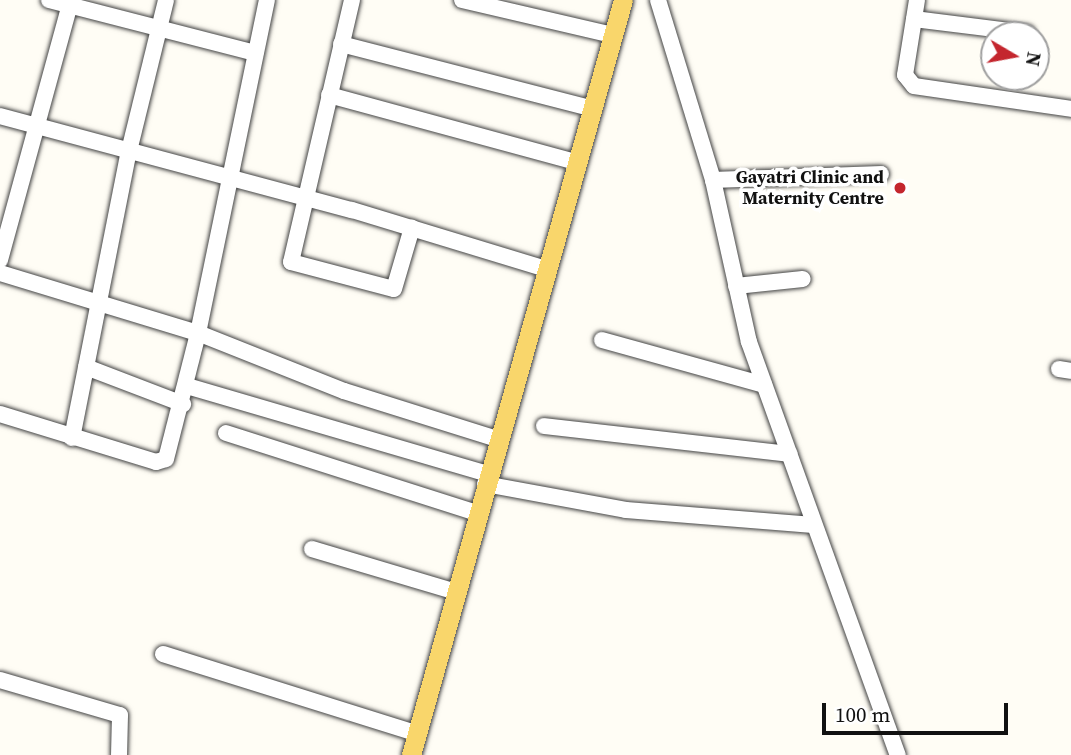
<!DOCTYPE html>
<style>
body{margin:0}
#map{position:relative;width:1071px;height:755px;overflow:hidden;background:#fffdf5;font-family:"Source Serif 4",serif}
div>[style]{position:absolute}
.roads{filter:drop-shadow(0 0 2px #444) drop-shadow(0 0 2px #444)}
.minor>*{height:16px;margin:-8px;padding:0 8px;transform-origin:8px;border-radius:8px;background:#fff}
.major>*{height:19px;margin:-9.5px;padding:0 9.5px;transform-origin:9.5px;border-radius:9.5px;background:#f9d66b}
.dots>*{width:19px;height:19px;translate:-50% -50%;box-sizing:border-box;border:4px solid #fff;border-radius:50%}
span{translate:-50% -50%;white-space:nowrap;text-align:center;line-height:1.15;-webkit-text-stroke:7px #fff;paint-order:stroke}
.poi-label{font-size:18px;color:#111;font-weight:700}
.right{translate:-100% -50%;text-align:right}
.north{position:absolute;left:980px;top:21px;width:70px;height:70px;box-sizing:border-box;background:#fff;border:2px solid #a0a0a0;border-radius:50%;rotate:100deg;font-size:19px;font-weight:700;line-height:28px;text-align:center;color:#111}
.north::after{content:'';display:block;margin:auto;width:24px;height:32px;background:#c4262e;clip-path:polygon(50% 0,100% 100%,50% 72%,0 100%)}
.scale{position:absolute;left:822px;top:703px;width:186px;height:32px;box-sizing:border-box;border:4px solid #111;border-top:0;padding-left:9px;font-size:21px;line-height:24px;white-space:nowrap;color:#111;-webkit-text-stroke:5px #fff;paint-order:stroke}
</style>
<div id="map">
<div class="roads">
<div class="minor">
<i style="left:49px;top:0;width:213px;rotate:14.4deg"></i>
<i style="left:352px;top:0;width:269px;rotate:103.1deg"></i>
<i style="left:291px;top:262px;width:106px;rotate:14.7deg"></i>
<i style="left:394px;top:289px;width:64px;rotate:-73.6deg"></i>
<i style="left:462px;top:0;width:154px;rotate:13.1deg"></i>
<i style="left:658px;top:0;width:188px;rotate:73deg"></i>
<i style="left:713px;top:180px;width:166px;rotate:77.5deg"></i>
<i style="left:749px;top:342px;width:439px;rotate:70.2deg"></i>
<i style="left:917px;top:0;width:76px;rotate:99.1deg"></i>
<i style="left:905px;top:75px;width:14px;rotate:51deg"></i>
<i style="left:914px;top:86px;width:159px;rotate:8.3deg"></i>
<i style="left:914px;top:19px;width:114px;rotate:7.1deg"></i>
<i style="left:341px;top:44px;width:258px;rotate:14.4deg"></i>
<i style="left:329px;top:95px;width:256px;rotate:15.2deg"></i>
<i style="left:0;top:116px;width:364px;rotate:15deg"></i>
<i style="left:352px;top:210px;width:203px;rotate:16.9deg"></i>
<i style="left:713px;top:180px;width:168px;rotate:-2deg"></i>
<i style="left:0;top:260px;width:270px;rotate:-74.7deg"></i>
<i style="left:0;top:273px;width:207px;rotate:16.9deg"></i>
<i style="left:198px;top:333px;width:157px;rotate:21.7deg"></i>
<i style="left:344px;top:391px;width:160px;rotate:17.4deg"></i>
<i style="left:736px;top:286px;width:67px;rotate:-6deg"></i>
<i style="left:602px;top:340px;width:168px;rotate:15.5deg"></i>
<i style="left:86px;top:367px;width:104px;rotate:20.9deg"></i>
<i style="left:1059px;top:369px;width:12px;rotate:9deg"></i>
<i style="left:187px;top:386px;width:314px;rotate:16.3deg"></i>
<i style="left:0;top:414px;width:163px;rotate:17.1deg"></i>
<i style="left:156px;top:462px;width:10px;rotate:-17deg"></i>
<i style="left:166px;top:459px;width:130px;rotate:-75.7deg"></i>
<i style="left:198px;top:333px;width:340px;rotate:-78.3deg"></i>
<i style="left:544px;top:426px;width:247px;rotate:6.5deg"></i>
<i style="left:226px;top:433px;width:262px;rotate:17.7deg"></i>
<i style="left:72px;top:438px;width:293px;rotate:-78.8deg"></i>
<i style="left:129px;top:151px;width:155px;rotate:-76.2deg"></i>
<i style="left:485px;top:484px;width:143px;rotate:10.4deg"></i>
<i style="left:626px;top:510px;width:188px;rotate:4.6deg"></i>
<i style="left:312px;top:549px;width:150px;rotate:16.6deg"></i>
<i style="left:163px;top:654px;width:264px;rotate:17.4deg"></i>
<i style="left:0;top:680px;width:125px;rotate:16.3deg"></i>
<i style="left:120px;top:715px;width:40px;rotate:91.4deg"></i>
</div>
<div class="major">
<i style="left:411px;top:755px;width:784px;rotate:-74.32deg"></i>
</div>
</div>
<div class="dots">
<i style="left:900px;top:188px;background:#c4262e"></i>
</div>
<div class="poi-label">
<span class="right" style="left:884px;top:188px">Gayatri Clinic and<br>Maternity Centre</span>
</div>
<div class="north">N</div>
<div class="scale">100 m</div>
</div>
